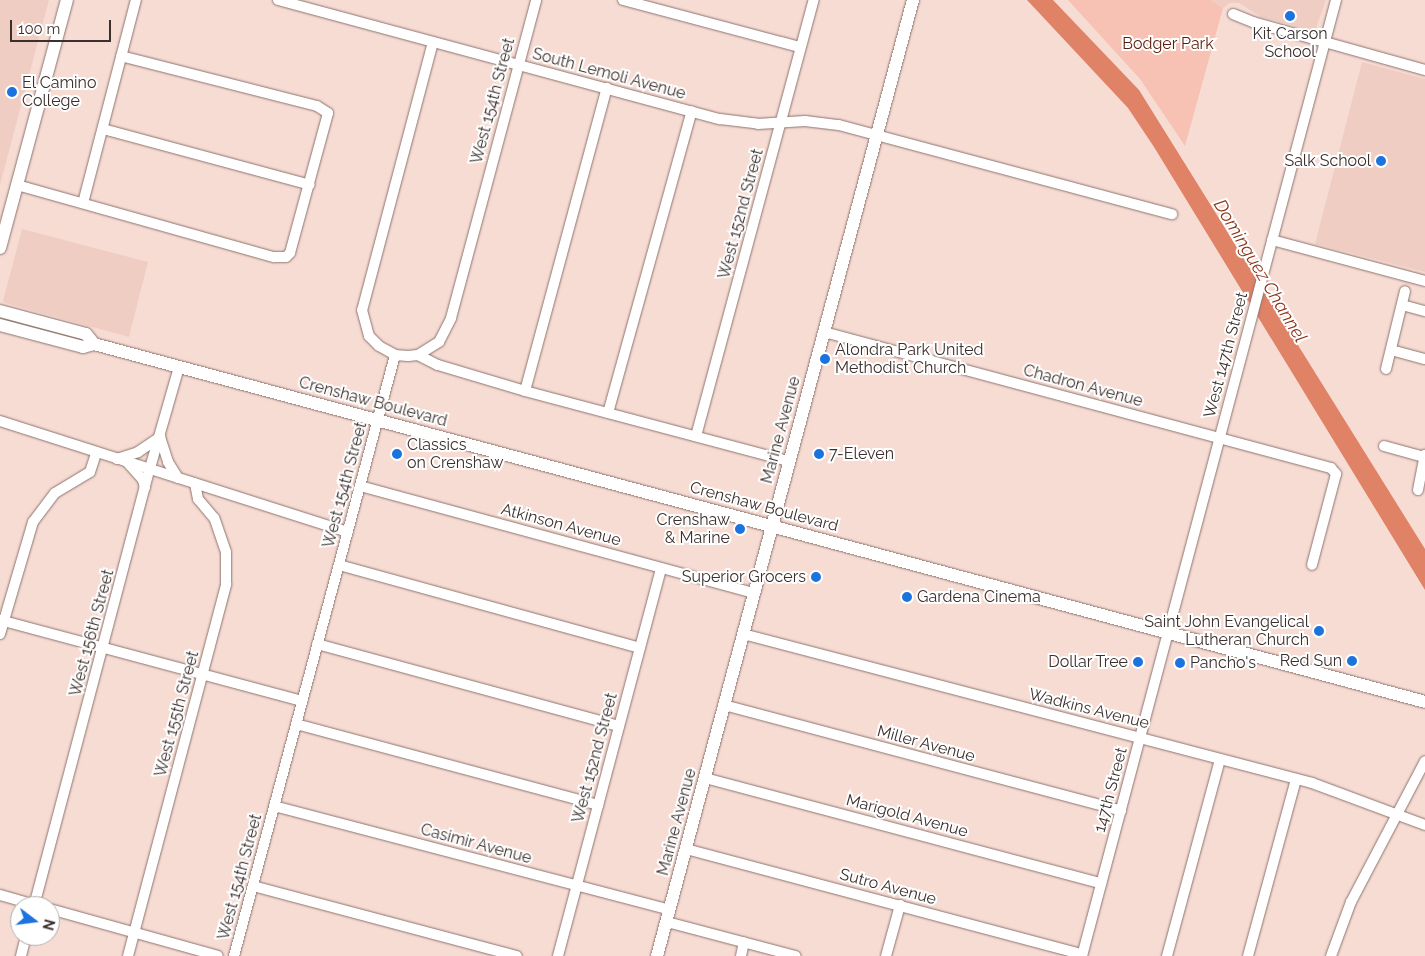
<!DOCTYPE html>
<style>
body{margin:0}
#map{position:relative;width:1425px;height:956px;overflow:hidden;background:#f7dcd4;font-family:Raleway,sans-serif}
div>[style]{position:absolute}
.built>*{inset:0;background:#f0cdc3}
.green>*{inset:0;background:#f7c2b3}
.water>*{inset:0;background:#e08266}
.roads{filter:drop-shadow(0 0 1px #8c746d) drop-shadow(0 0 1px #8c746d)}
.minor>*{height:10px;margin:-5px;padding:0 5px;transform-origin:5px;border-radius:5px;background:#fff}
.major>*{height:12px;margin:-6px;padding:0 6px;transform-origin:6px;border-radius:6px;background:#fff}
.dots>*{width:14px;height:14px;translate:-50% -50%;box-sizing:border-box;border:2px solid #fff;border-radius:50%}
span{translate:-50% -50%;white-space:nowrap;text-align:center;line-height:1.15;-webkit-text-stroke:4px #fff;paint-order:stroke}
.poi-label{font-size:16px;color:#3b302d}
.left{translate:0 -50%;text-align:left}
.right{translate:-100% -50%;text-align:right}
.park-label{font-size:16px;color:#5a1e0c}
.street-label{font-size:16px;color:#3b302d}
.water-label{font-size:18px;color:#8b361c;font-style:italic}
.north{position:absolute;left:10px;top:896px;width:50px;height:50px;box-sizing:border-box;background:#fff;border:1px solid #b1acab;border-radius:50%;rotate:105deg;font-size:14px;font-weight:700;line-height:20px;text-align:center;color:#3b302d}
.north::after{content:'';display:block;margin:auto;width:18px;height:22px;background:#1b73dd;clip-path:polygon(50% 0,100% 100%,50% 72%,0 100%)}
.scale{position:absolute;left:10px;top:20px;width:101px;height:22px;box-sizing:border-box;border:2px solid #3b302d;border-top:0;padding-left:6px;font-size:15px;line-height:18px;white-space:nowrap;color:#3b302d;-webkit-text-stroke:4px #fff;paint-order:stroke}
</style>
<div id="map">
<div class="built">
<i style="clip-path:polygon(0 0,49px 0,0 185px)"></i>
<i style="clip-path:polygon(1211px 0,1326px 0,1315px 31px,1261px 17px,1239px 3px,1230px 3px,1223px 8px)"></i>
<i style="clip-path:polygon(1362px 62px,1425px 79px,1425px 272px,1315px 244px)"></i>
<i style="clip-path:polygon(22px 229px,148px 262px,129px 337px,5px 303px,3px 301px)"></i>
</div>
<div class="green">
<i style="clip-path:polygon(1068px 0,1211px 0,1223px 8px,1185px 146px,1140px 79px)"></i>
</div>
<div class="water">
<i style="clip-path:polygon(1027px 0,1053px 0,1139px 90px,1425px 549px,1425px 590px,1154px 147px,1128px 108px)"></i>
</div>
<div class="roads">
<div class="minor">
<i style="left:278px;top:0;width:458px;rotate:15.1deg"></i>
<i style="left:720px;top:119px;width:38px;rotate:7deg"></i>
<i style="left:758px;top:124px;width:47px;rotate:-3.7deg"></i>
<i style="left:805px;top:121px;width:34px;rotate:7deg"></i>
<i style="left:839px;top:125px;width:345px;rotate:15deg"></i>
<i style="left:623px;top:0;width:183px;rotate:14.9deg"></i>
<i style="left:1233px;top:14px;width:22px;rotate:22deg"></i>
<i style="left:1253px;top:22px;width:179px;rotate:15.6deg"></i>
<i style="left:433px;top:42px;width:277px;rotate:104.8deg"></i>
<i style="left:362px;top:310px;width:27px;rotate:75deg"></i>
<i style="left:369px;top:336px;width:14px;rotate:45deg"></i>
<i style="left:379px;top:346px;width:18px;rotate:29deg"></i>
<i style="left:395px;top:355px;width:13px;rotate:4deg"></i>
<i style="left:408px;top:356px;width:10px;rotate:-6deg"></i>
<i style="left:418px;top:355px;width:25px;rotate:-32deg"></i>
<i style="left:439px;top:342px;width:27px;rotate:-63deg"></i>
<i style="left:451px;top:318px;width:329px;rotate:-75deg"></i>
<i style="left:103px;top:129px;width:214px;rotate:15.1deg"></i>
<i style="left:17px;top:185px;width:267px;rotate:15.7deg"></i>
<i style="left:274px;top:257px;width:12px"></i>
<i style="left:286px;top:257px;width:6px;rotate:-45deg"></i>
<i style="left:290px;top:253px;width:145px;rotate:-74.8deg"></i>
<i style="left:328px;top:113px;width:13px;rotate:-148deg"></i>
<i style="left:317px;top:106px;width:202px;rotate:-165.7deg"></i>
<i style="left:83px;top:203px;width:210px;rotate:-75.4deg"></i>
<i style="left:1272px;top:240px;width:158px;rotate:15deg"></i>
<i style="left:1402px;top:305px;width:24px;rotate:15deg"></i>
<i style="left:824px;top:332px;width:525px;rotate:15.02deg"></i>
<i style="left:1331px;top:468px;width:8px;rotate:50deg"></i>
<i style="left:1336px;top:474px;width:94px;rotate:104.8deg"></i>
<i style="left:1391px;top:350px;width:35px;rotate:15deg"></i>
<i style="left:418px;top:355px;width:22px;rotate:27deg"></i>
<i style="left:438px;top:365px;width:91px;rotate:16.6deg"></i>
<i style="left:525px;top:391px;width:273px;rotate:14.9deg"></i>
<i style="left:1386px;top:369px;width:80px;rotate:-76.3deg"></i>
<i style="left:525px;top:391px;width:314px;rotate:-74.9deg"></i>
<i style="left:608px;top:413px;width:313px;rotate:-74.5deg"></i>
<i style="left:0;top:421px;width:365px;rotate:17.7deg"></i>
<i style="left:696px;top:436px;width:452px;rotate:-74.9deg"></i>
<i style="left:1384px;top:446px;width:41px;rotate:15.4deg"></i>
<i style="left:117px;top:459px;width:22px;rotate:-18deg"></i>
<i style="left:138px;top:452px;width:27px;rotate:-34deg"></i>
<i style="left:160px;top:437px;width:26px;rotate:72deg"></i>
<i style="left:168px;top:462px;width:19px;rotate:58deg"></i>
<i style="left:127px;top:462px;width:24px;rotate:48deg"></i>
<i style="left:143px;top:480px;width:8px;rotate:76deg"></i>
<i style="left:360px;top:486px;width:408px;rotate:15.2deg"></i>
<i style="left:1418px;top:490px;width:36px;rotate:-79deg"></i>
<i style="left:339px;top:565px;width:312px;rotate:15.4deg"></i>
<i style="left:0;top:620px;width:313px;rotate:15deg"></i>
<i style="left:0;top:634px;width:117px;rotate:-73.6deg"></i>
<i style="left:33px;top:522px;width:36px;rotate:-53deg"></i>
<i style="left:55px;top:493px;width:41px;rotate:-31deg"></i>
<i style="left:90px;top:472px;width:20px;rotate:-72deg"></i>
<i style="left:743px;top:634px;width:588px;rotate:14.67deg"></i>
<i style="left:1312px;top:783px;width:121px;rotate:20.4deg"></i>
<i style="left:317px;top:644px;width:313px;rotate:15.2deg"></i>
<i style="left:724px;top:705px;width:411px;rotate:14.9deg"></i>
<i style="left:296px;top:724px;width:313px;rotate:15deg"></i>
<i style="left:705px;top:778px;width:410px;rotate:14.9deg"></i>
<i style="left:274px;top:806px;width:409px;rotate:14.7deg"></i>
<i style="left:686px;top:849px;width:410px;rotate:14.9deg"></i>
<i style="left:253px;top:886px;width:273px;rotate:14.9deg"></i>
<i style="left:0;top:895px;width:41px;rotate:15.8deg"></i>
<i style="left:34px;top:906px;width:453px;rotate:-75.2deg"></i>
<i style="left:150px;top:468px;width:105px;rotate:-74deg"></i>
<i style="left:50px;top:909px;width:174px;rotate:15.6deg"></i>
<i style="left:667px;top:922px;width:133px;rotate:14.8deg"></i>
<i style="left:21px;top:956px;width:21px;rotate:-76deg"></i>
<i style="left:128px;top:956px;width:385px;rotate:-75.2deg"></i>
<i style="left:226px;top:584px;width:32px;rotate:-90deg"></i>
<i style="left:226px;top:552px;width:36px;rotate:-109deg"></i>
<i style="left:214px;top:518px;width:25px;rotate:-130deg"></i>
<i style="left:198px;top:499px;width:16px;rotate:-101deg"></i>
<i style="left:234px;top:956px;width:622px;rotate:-75deg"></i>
<i style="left:558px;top:956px;width:401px;rotate:-75.1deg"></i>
<i style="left:741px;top:956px;width:14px;rotate:-78deg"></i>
<i style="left:886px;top:956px;width:53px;rotate:-74.6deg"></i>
<i style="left:1082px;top:956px;width:989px;rotate:-75.12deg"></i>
<i style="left:1167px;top:956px;width:204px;rotate:-74.9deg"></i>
<i style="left:1248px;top:956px;width:183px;rotate:-74.8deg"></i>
<i style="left:1331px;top:956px;width:58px;rotate:-69.7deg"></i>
<i style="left:1351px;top:902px;width:159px;rotate:-62.3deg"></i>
</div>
<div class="major">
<i style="left:0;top:248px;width:257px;rotate:-74.9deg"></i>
<i style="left:0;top:311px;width:89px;rotate:15deg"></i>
<i style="left:86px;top:334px;width:13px;rotate:51deg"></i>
<i style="left:0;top:325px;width:86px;rotate:14.8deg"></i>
<i style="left:83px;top:347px;width:11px;rotate:-15deg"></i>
<i style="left:94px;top:344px;width:1378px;rotate:15.05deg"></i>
<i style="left:657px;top:956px;width:990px;rotate:-75.01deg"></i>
</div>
</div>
<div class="dots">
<i style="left:1290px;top:16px;background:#1b73dd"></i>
<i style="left:12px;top:92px;background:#1b73dd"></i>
<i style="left:1381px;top:161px;background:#1b73dd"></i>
<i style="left:825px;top:359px;background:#1b73dd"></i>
<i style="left:397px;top:454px;background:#1b73dd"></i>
<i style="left:819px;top:454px;background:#1b73dd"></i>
<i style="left:740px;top:529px;background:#1b73dd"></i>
<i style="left:816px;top:577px;background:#1b73dd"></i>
<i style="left:907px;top:597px;background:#1b73dd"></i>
<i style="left:1319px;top:631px;background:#1b73dd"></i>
<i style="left:1352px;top:661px;background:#1b73dd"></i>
<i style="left:1138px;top:662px;background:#1b73dd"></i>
<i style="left:1180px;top:663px;background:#1b73dd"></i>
</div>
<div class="poi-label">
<span style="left:1290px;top:43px">Kit Carson<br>School</span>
<span class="left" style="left:22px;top:92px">El Camino<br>College</span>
<span class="right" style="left:1371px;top:161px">Salk School</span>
<span class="left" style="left:835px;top:359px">Alondra Park United<br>Methodist Church</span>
<span class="left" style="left:407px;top:454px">Classics<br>on Crenshaw</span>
<span class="left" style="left:829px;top:454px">7-Eleven</span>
<span class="right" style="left:730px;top:529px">Crenshaw<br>&amp; Marine</span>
<span class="right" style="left:806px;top:577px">Superior Grocers</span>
<span class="left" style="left:917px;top:597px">Gardena Cinema</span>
<span class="right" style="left:1309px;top:631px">Saint John Evangelical<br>Lutheran Church</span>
<span class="right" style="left:1342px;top:661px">Red Sun</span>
<span class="right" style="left:1128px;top:662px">Dollar Tree</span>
<span class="left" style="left:1190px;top:663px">Pancho's</span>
</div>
<div class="park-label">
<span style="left:1168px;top:44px">Bodger Park</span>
</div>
<div class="street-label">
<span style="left:609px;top:74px;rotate:15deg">South Lemoli Avenue</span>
<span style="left:493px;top:101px;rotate:-75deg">West 154th Street</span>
<span style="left:741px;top:214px;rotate:-75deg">West 152nd Street</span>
<span style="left:1226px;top:355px;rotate:-75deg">West 147th Street</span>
<span style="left:1083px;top:386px;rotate:15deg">Chadron Avenue</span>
<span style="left:373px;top:402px;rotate:15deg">Crenshaw Boulevard</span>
<span style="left:781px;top:430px;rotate:-75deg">Marine Avenue</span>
<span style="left:345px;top:485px;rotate:-75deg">West 154th Street</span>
<span style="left:764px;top:507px;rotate:15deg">Crenshaw Boulevard</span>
<span style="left:561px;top:525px;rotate:15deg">Atkinson Avenue</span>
<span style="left:92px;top:633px;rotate:-75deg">West 156th Street</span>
<span style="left:1089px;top:709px;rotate:14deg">Wadkins Avenue</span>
<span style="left:177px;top:714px;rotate:-75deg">West 155th Street</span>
<span style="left:926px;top:744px;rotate:15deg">Miller Avenue</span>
<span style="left:595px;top:758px;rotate:-75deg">West 152nd Street</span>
<span style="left:1111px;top:790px;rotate:-75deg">147th Street</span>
<span style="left:907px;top:816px;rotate:15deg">Marigold Avenue</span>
<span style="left:677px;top:822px;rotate:-75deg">Marine Avenue</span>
<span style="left:476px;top:844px;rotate:15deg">Casimir Avenue</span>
<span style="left:240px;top:877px;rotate:-75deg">West 154th Street</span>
<span style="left:888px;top:887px;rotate:15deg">Sutro Avenue</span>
</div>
<div class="water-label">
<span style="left:1260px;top:271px;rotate:59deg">Dominguez Channel</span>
</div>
<div class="north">N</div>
<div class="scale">100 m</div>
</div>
